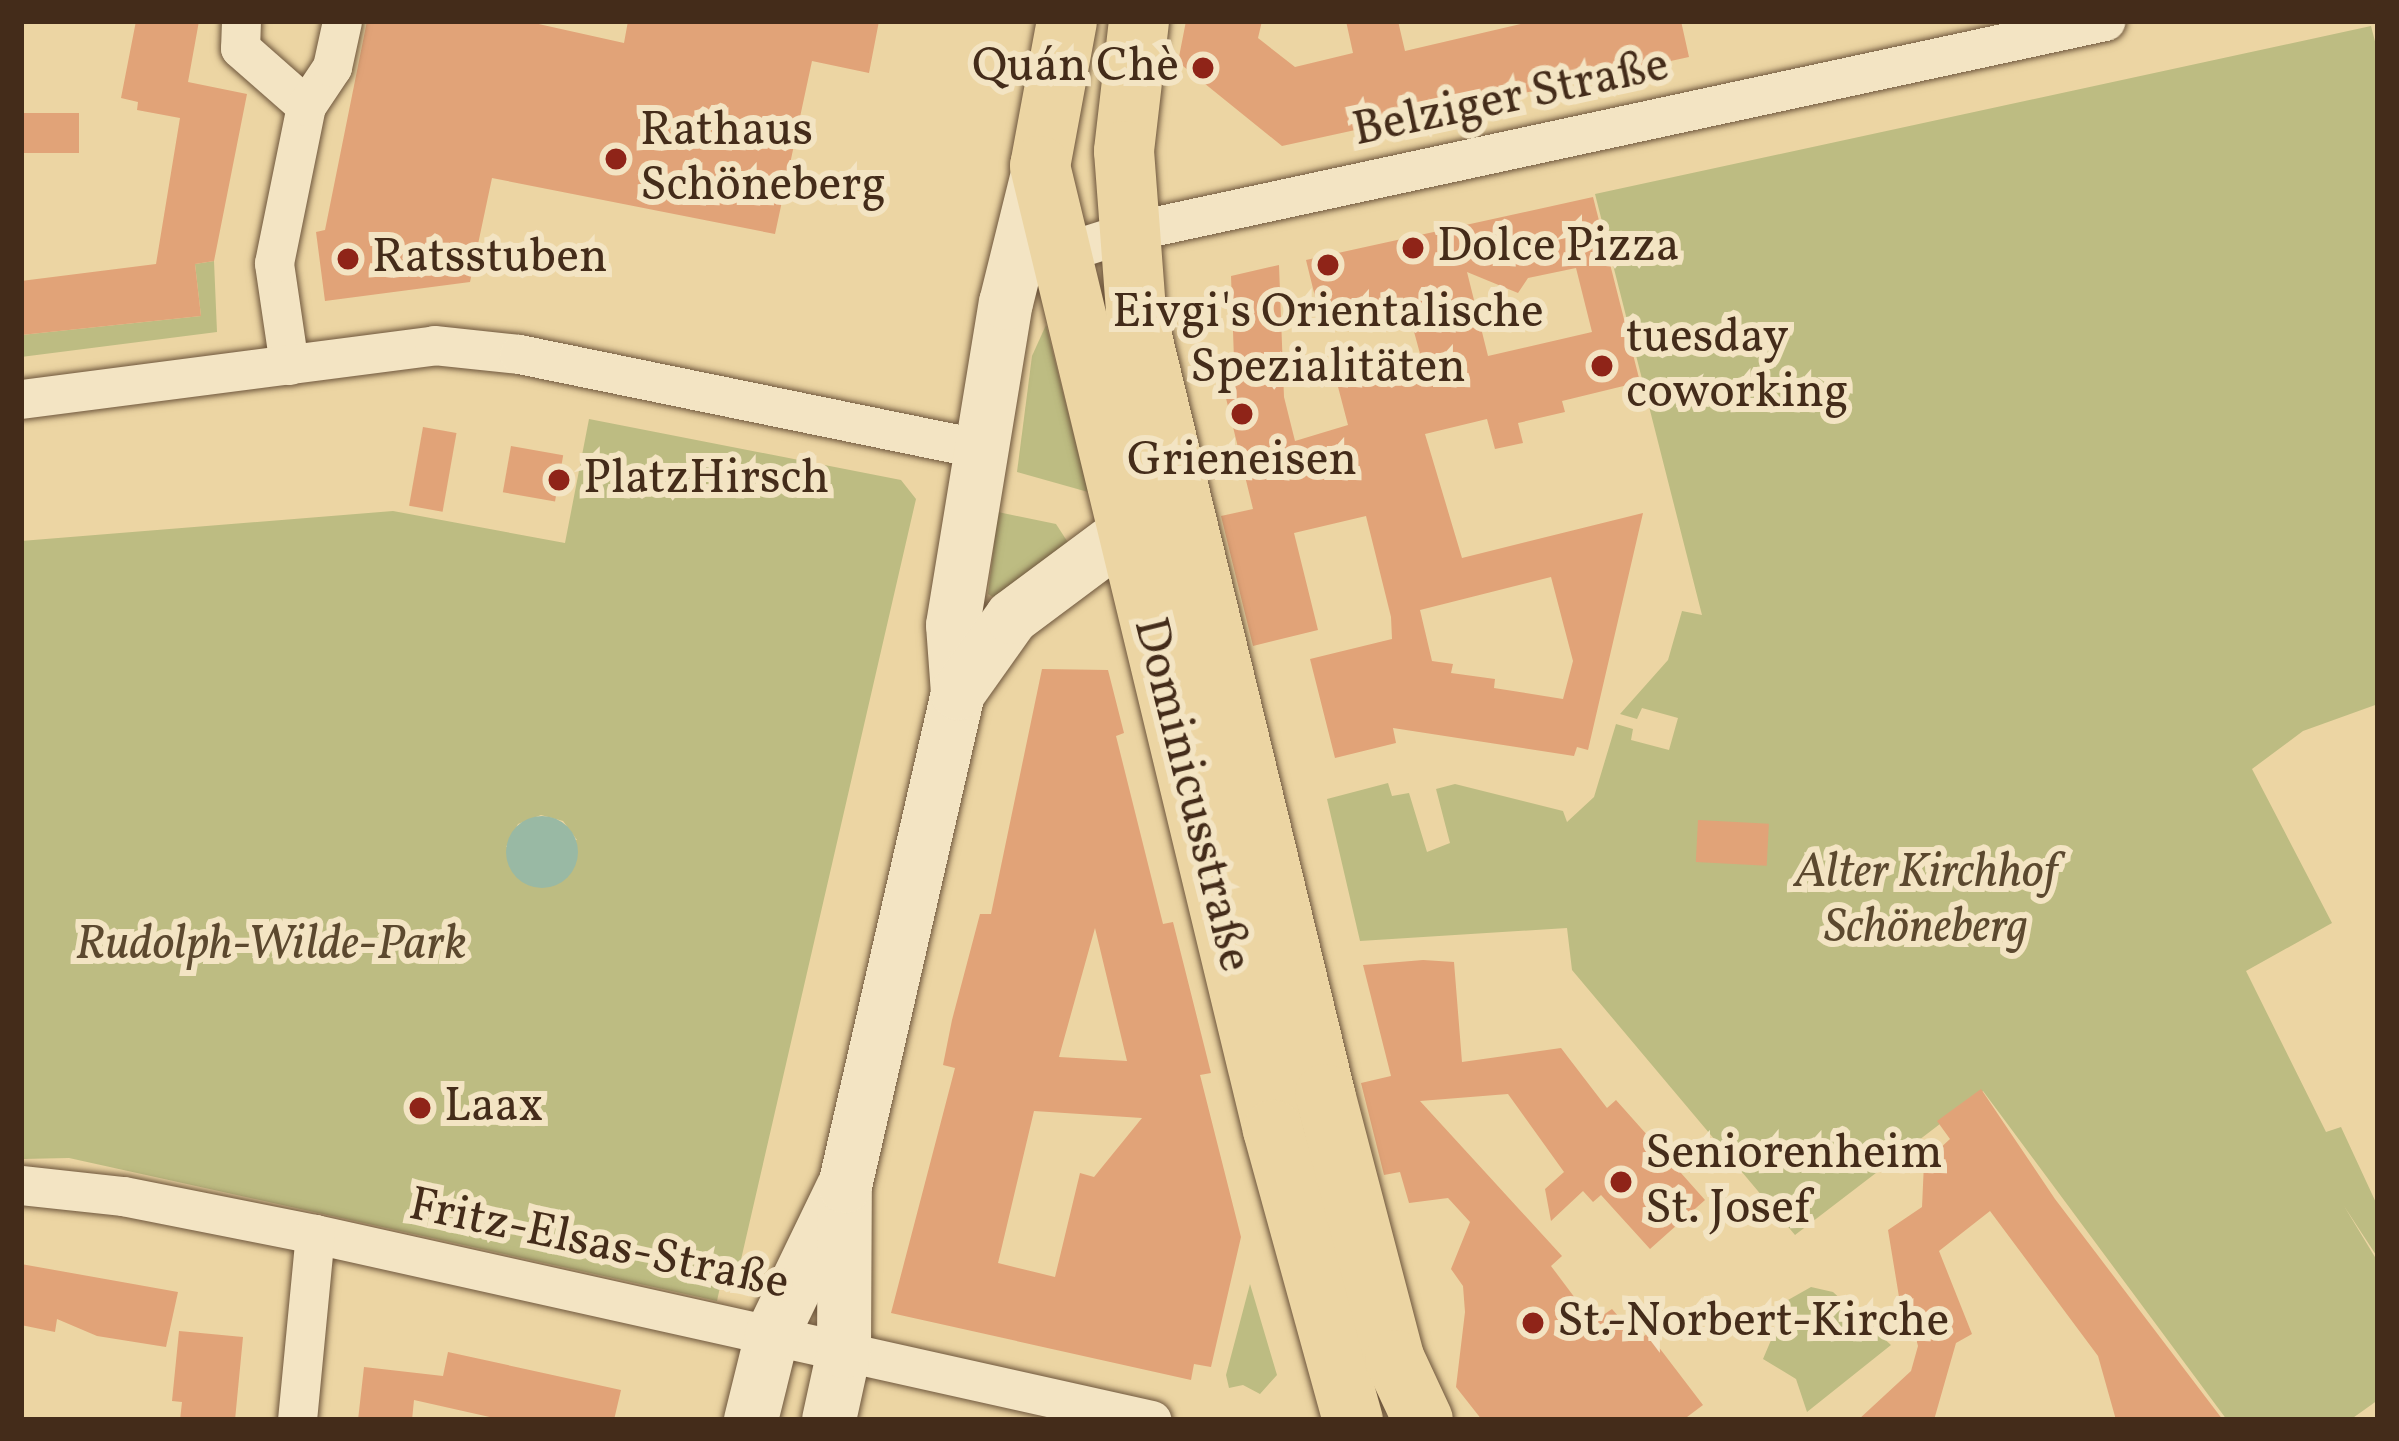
<!DOCTYPE html>
<meta charset="utf-8">
<style>
body{margin:0}
#map{position:relative;width:2399px;height:1441px;overflow:hidden;background:#ecd5a3;font-family:Vollkorn,serif}
div>[style]{position:absolute}
.green>*{inset:0;background:#bdbc82}
.water>*{inset:0;background:#99b9a4}
.round{border-radius:50%}
.building>*{inset:0;background:#e1a378;transform-origin:0 0}
.roads{filter:drop-shadow(0 0 3px #6e563c) drop-shadow(0 0 3px #6e563c)}
.street>*{height:39px;margin:-19.5px;padding:0 19.5px;transform-origin:19.5px;border-radius:19.5px;background:#f3e4c3}
.secondary>*{height:54px;margin:-27px;padding:0 27px;transform-origin:27px;border-radius:27px;background:#f3e4c3}
.primary>*{height:60px;margin:-30px;padding:0 30px;transform-origin:30px;border-radius:30px;background:#ecd5a3}
.dots>*{width:33px;height:33px;translate:-50% -50%;box-sizing:border-box;border:6px solid #f3e4c3;border-radius:50%}
span{translate:-50% -50%;white-space:nowrap;text-align:center;line-height:1.15;-webkit-text-stroke:12px #f3e4c3;paint-order:stroke}
.poi-label{font-size:48px;color:#442c1a}
.right{translate:-100% -50%;text-align:right}
.left{translate:0 -50%;text-align:left}
.street-label{font-size:48px;color:#442c1a}
.park-label{font-size:48px;color:#5c492f;font-style:italic}
.frame{position:absolute;inset:0;border:24px solid #442c1a;pointer-events:none}
</style>
<div id="map">
<div class="green">
<i style="clip-path:polygon(2371px 26px,2378px 53px,2378px 704px,2303px 731px,2252px 769px,2332px 923px,2246px 971px,2326px 1132px,2341px 1127px,2378px 1207px,2378px 1258px,2344px 1206px,2378px 1262px,2378px 1400px,2350px 1420px,2227px 1420px,1983px 1091px,1795px 1235px,1572px 970px,1567px 928px,1360px 941px,1327px 799px,1388px 783px,1392px 796px,1409px 793px,1427px 852px,1450px 843px,1436px 789px,1455px 784px,1563px 811px,1567px 822px,1594px 797px,1616px 724px,1633px 729px,1631px 740px,1669px 750px,1678px 718px,1642px 708px,1637px 719px,1620px 714px,1668px 660px,1682px 611px,1702px 615px,1595px 194px)"></i>
<i style="clip-path:polygon(214px 261px,217px 332px,21px 357px,21px 335px,201px 316px,195px 264px)"></i>
<i style="clip-path:polygon(1046px 325px,1085px 480px,1088px 492px,1017px 472px,1032px 356px)"></i>
<i style="clip-path:polygon(evenodd,589px 419px,901px 480px,916px 499px,737px 1277px,722px 1278px,717px 1301px,69px 1158px,21px 1159px,21px 541px,393px 511px,565px 543px,589px 419px,541px 815px,563px 821px,577px 840px,506px 847px,518px 824px,541px 815px)"></i>
<i style="clip-path:polygon(998px 512px,1056px 524px,1069px 544px,996px 599px,988px 594px)"></i>
<i style="clip-path:polygon(1250px 1284px,1277px 1375px,1260px 1394px,1243px 1385px,1229px 1388px,1226px 1375px)"></i>
<i style="clip-path:polygon(1811px 1287px,1833px 1292px,1891px 1345px,1807px 1412px,1796px 1379px,1763px 1359px,1788px 1300px)"></i>
</div>
<div class="water">
<i class="round" style="left:506px;top:816px;width:72px;height:72px"></i>
</div>
<div class="building">
<i style="clip-path:polygon(136px 21px,199px 21px,188px 82px,247px 94px,214px 261px,195px 264px,201px 316px,21px 335px,21px 281px,156px 264px,180px 118px,137px 110px,138px 102px,121px 98px)"></i>
<i style="clip-path:polygon(367px 21px,525px 21px,624px 43px,628px 21px,879px 21px,869px 73px,812px 61px,775px 234px,492px 178px,470px 282px,325px 301px,316px 232px,325px 230px)"></i>
<i style="clip-path:polygon(1186px 21px,1262px 21px,1258px 38px,1295px 67px,1353px 53px,1346px 21px,1398px 21px,1405px 51px,1533px 21px,1681px 21px,1689px 57px,1282px 146px,1178px 62px)"></i>
<i style="left:79px;top:113px;width:40px;height:58px;rotate:90deg"></i>
<i style="clip-path:polygon(evenodd,1593px 197px,1640px 382px,1562px 401px,1565px 412px,1518px 423px,1523px 443px,1495px 449px,1487px 419px,1425px 434px,1462px 558px,1643px 513px,1588px 750px,1577px 747px,1574px 756px,1393px 728px,1396px 743px,1335px 758px,1310px 659px,1392px 639px,1391px 617px,1366px 516px,1294px 533px,1318px 630px,1253px 646px,1221px 516px,1253px 509px,1224px 390px,1235px 387px,1231px 276px,1279px 265px,1284px 397px,1295px 441px,1348px 425px,1337px 383px,1422px 361px,1407px 306px,1353px 318px,1350px 306px,1319px 313px,1306px 260px,1593px 197px,1576px 268px,1592px 332px,1488px 356px,1467px 272px,1518px 293px,1528px 278px,1576px 268px,1593px 197px,1551px 577px,1573px 661px,1563px 699px,1494px 688px,1495px 679px,1451px 673px,1453px 664px,1432px 661px,1420px 610px,1551px 577px)"></i>
<i style="left:423px;top:427px;width:34px;height:80px;rotate:10deg"></i>
<i style="left:511px;top:446px;width:53px;height:47px;rotate:10deg"></i>
<i style="clip-path:polygon(evenodd,1042px 669px,1108px 670px,1124px 733px,1116px 736px,1163px 924px,1173px 922px,1211px 1073px,1200px 1075px,1241px 1237px,1211px 1367px,1194px 1364px,1191px 1380px,891px 1313px,955px 1068px,943px 1065px,952px 1020px,980px 914px,991px 914px,1042px 669px,1095px 928px,1127px 1061px,1059px 1057px,1095px 928px,1042px 669px,1034px 1111px,1142px 1118px,1094px 1177px,1080px 1173px,1055px 1277px,998px 1263px,1034px 1111px)"></i>
<i style="left:1698px;top:820px;width:71px;height:42px;rotate:3deg"></i>
<i style="clip-path:polygon(1423px 960px,1454px 962px,1462px 1062px,1561px 1048px,1607px 1108px,1616px 1100px,1705px 1200px,1650px 1249px,1601px 1195px,1593px 1202px,1583px 1191px,1551px 1221px,1545px 1189px,1564px 1172px,1508px 1094px,1420px 1101px,1562px 1256px,1551px 1266px,1593px 1322px,1612px 1309px,1639px 1340px,1648px 1333px,1703px 1405px,1683px 1420px,1482px 1420px,1456px 1387px,1465px 1312px,1463px 1286px,1451px 1269px,1470px 1222px,1448px 1198px,1409px 1203px,1400px 1172px,1384px 1175px,1361px 1083px,1391px 1076px,1363px 965px)"></i>
<i style="clip-path:polygon(1981px 1089px,2055px 1199px,2223px 1420px,2116px 1420px,2098px 1356px,1990px 1211px,1939px 1251px,1972px 1334px,1956px 1343px,1934px 1420px,1858px 1420px,1911px 1371px,1918px 1346px,1909px 1312px,1901px 1309px,1888px 1230px,1922px 1207px,1924px 1163px,1950px 1139px,1937px 1121px)"></i>
<i style="clip-path:polygon(21px 1264px,178px 1292px,166px 1347px,97px 1336px,57px 1319px,55px 1332px,21px 1325px)"></i>
<i style="clip-path:polygon(179px 1331px,243px 1337px,235px 1420px,180px 1420px,182px 1402px,172px 1401px)"></i>
<i style="clip-path:polygon(448px 1352px,621px 1390px,614px 1420px,503px 1420px,414px 1400px,412px 1420px,358px 1420px,364px 1367px,443px 1376px)"></i>
</div>
<div class="roads">
<div class="street">
<i style="left:241px;top:21px;width:27px;rotate:92deg"></i>
<i style="left:240px;top:48px;width:88px;rotate:41.3deg"></i>
<i style="left:1040px;top:260px;width:92px;rotate:-17.7deg"></i>
<i style="left:1128px;top:232px;width:1000px;rotate:-12.19deg"></i>
<i style="left:289px;top:365px;width:103px;rotate:-98.4deg"></i>
<i style="left:274px;top:263px;width:160px;rotate:-78.5deg"></i>
<i style="left:306px;top:106px;width:47px;rotate:-56.3deg"></i>
<i style="left:332px;top:67px;width:47px;rotate:-77.7deg"></i>
<i style="left:21px;top:399px;width:417px;rotate:-7.4deg"></i>
<i style="left:434px;top:345px;width:85px;rotate:6deg"></i>
<i style="left:519px;top:354px;width:474px;rotate:11.6deg"></i>
<i style="left:21px;top:1185px;width:103px;rotate:6.2deg"></i>
<i style="left:123px;top:1196px;width:196px;rotate:11.2deg"></i>
<i style="left:315px;top:1234px;width:857px;rotate:12.53deg"></i>
<i style="left:297px;top:1420px;width:187px;rotate:-84.5deg"></i>
</div>
<div class="secondary">
<i style="left:958px;top:693px;width:68px;rotate:-94.2deg"></i>
<i style="left:953px;top:625px;width:326px;rotate:-80.7deg"></i>
<i style="left:1006px;top:303px;width:141px;rotate:-76.1deg"></i>
<i style="left:751px;top:1420px;width:88px;rotate:-76.1deg"></i>
<i style="left:772px;top:1335px;width:163px;rotate:-64.2deg"></i>
<i style="left:829px;top:1420px;width:71px;rotate:-77.7deg"></i>
<i style="left:844px;top:1351px;width:165px;rotate:-89.7deg"></i>
<i style="left:845px;top:1186px;width:506px;rotate:-77.09deg"></i>
<i style="left:958px;top:693px;width:93px;rotate:-54.6deg"></i>
<i style="left:1012px;top:617px;width:186px;rotate:-36.7deg"></i>
</div>
<div class="primary">
<i style="left:1067px;top:21px;width:147px;rotate:100.5deg"></i>
<i style="left:1040px;top:166px;width:992px;rotate:76.41deg"></i>
<i style="left:1273px;top:1130px;width:301px;rotate:74.6deg"></i>
<i style="left:1139px;top:21px;width:131px;rotate:96.6deg"></i>
<i style="left:1124px;top:151px;width:161px;rotate:85.7deg"></i>
<i style="left:1136px;top:312px;width:805px;rotate:76.41deg"></i>
<i style="left:1325px;top:1094px;width:275px;rotate:75.3deg"></i>
<i style="left:1395px;top:1360px;width:66px;rotate:65deg"></i>
</div>
</div>
<div class="dots">
<i style="left:1203px;top:68px;background:#8f2418"></i>
<i style="left:616px;top:159px;background:#8f2418"></i>
<i style="left:1413px;top:248px;background:#8f2418"></i>
<i style="left:348px;top:259px;background:#8f2418"></i>
<i style="left:1328px;top:265px;background:#8f2418"></i>
<i style="left:1602px;top:366px;background:#8f2418"></i>
<i style="left:1242px;top:414px;background:#8f2418"></i>
<i style="left:559px;top:480px;background:#8f2418"></i>
<i style="left:420px;top:1108px;background:#8f2418"></i>
<i style="left:1621px;top:1182px;background:#8f2418"></i>
<i style="left:1533px;top:1323px;background:#8f2418"></i>
</div>
<div class="poi-label">
<span class="right" style="left:1179px;top:68px">Quán Chè</span>
<span class="left" style="left:640px;top:159px">Rathaus<br>Schöneberg</span>
<span class="left" style="left:1437px;top:248px">Dolce Pizza</span>
<span class="left" style="left:372px;top:259px">Ratsstuben</span>
<span style="left:1328px;top:341px">Eivgi's Orientalische<br>Spezialitäten</span>
<span class="left" style="left:1626px;top:366px">tuesday<br>coworking</span>
<span style="left:1242px;top:462px">Grieneisen</span>
<span class="left" style="left:583px;top:480px">PlatzHirsch</span>
<span class="left" style="left:444px;top:1108px">Laax</span>
<span class="left" style="left:1645px;top:1182px">Seniorenheim<br>St. Josef</span>
<span class="left" style="left:1557px;top:1323px">St.-Norbert-Kirche</span>
</div>
<div class="street-label">
<span style="left:1511px;top:99px;rotate:-12deg">Belziger Straße</span>
<span style="left:1191px;top:795px;rotate:76deg">Dominicusstraße</span>
<span style="left:599px;top:1245px;rotate:12deg">Fritz-Elsas-Straße</span>
</div>
<div class="park-label">
<span style="left:1926px;top:901px">Alter Kirchhof<br>Schöneberg</span>
<span style="left:271px;top:946px">Rudolph-Wilde-Park</span>
</div>
<div class="frame"></div>
</div>
